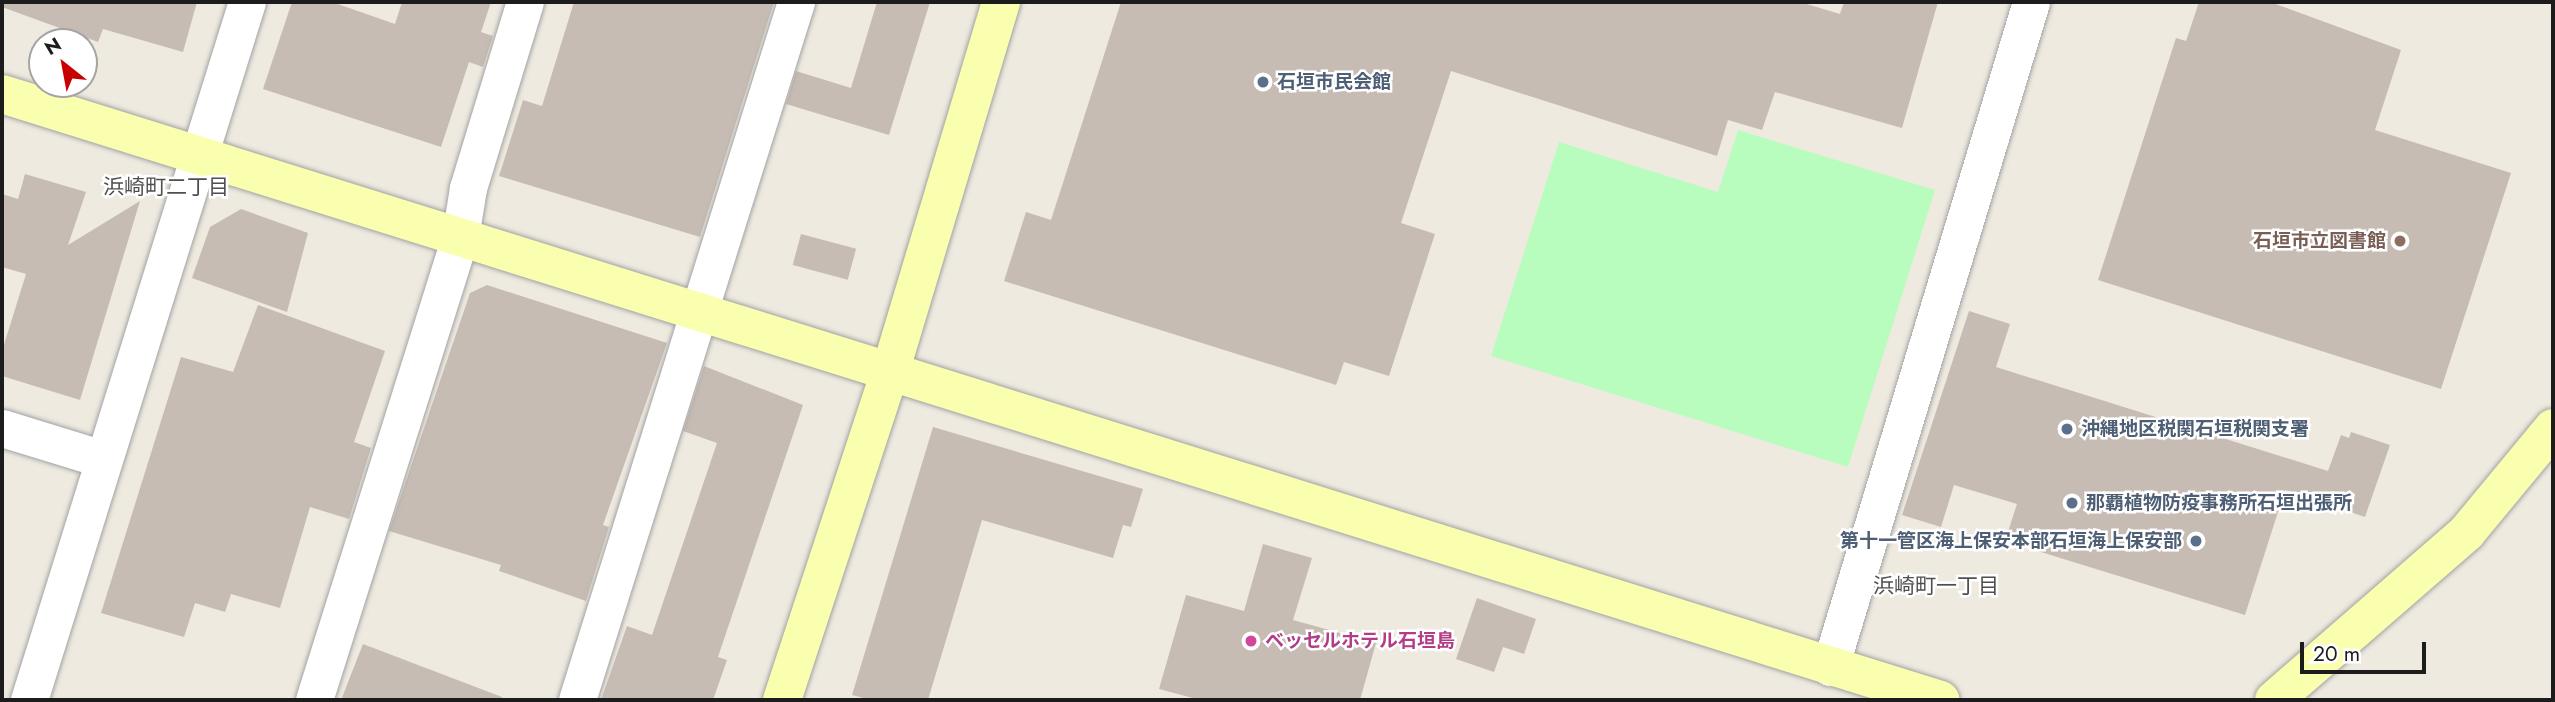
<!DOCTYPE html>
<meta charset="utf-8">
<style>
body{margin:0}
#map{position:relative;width:2555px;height:702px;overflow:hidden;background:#eeeae0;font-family:Jost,"Noto Sans JP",sans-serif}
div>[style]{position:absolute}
.park>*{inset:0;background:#b9fdbe}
.building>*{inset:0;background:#c6bcb4;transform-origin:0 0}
.roads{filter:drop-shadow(0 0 2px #a3a3a3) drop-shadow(0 0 2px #a3a3a3)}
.street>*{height:37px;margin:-18.5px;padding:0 18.5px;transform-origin:18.5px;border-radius:18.5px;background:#fff}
.secondary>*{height:38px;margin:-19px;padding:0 19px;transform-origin:19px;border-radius:19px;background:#fafeaf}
.dots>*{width:19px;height:19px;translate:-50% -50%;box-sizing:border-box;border:4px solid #fff;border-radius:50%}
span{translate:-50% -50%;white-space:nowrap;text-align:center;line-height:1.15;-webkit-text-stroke:5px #fff;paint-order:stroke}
.service-label{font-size:19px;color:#4e5e75;font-weight:700}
.left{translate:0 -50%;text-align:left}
.right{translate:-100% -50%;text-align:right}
.education-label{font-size:19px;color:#785e54;font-weight:700}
.hotel-label{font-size:19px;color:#b23c85;font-weight:700}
.neighbourhood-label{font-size:21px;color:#4f4f4f}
.frame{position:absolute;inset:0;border:4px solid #1c1c1c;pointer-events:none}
.north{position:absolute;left:28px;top:28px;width:70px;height:70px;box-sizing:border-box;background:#fff;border:2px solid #a4a4a4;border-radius:50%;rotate:329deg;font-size:19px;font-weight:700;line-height:28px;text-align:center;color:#1c1c1c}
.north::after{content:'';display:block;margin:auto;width:24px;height:32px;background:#c80000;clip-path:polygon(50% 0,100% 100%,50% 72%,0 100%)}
.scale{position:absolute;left:2300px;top:642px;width:126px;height:32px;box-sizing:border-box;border:4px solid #1c1c1c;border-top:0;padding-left:9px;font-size:21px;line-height:24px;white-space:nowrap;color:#1c1c1c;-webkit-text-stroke:5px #fff;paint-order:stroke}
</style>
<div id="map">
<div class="park">
<i style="clip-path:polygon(1738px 130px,1935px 190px,1848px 467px,1491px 356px,1559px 142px,1718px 192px)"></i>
</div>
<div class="building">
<i style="clip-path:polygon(2px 2px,197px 2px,183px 52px,103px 29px,98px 42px,2px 7px)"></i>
<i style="clip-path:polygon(292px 2px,332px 2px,395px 24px,402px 2px,491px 2px,481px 32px,493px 36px,483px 67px,469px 62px,441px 147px,263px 89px)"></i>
<i style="clip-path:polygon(574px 2px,774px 2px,700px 237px,499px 176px,523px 100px,542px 106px)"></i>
<i style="clip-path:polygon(877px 2px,930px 2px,889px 135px,786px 104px,796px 71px,851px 88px)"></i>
<i style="clip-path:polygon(1121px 2px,1800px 2px,1840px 14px,1844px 2px,1938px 2px,1902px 128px,1775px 92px,1762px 130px,1728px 120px,1717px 156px,1451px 71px,1401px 223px,1435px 234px,1389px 376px,1344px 362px,1336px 385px,1004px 281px,1026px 212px,1051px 220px)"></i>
<i style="clip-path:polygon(2199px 2px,2270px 2px,2401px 50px,2375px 130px,2511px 173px,2441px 389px,2098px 280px,2176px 38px,2186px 41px)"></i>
<i style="clip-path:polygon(25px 174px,86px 192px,68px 245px,140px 201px,80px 400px,2px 376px,2px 351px,26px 274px,2px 267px,2px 194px,18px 199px)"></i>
<i style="clip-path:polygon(241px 209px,308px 233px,287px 312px,192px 278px,210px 227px)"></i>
<i style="left:801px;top:234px;width:57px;height:32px;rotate:15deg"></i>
<i style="clip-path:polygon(487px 285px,667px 343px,603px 525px,609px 527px,586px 601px,499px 571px,501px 565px,389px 531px,470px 293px)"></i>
<i style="clip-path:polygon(258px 305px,385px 351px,354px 442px,371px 448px,349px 519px,310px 507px,280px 608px,231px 594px,225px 612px,195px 603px,184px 637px,101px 613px,181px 357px,233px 372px)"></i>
<i style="clip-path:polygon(1969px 311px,2010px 324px,1996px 367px,2328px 471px,2341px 435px,2349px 438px,2351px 432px,2390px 445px,2365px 517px,2285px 490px,2245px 615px,2005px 541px,2017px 504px,1954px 485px,1941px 527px,1902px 515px)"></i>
<i style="clip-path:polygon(704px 366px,803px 405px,718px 657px,727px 660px,713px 700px,601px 700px,627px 626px,652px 635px,717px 443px,683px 431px)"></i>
<i style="clip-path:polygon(933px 427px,1143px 489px,1131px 527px,1123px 525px,1113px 558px,982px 520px,928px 700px,871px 700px,852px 695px)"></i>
<i style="clip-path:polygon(1263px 544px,1312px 558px,1293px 620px,1376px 643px,1360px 700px,1200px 700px,1159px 689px,1186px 595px,1244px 611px)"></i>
<i style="clip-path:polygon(1477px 598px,1536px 619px,1524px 654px,1503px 647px,1494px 672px,1456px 659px)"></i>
<i style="clip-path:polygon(363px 644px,502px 697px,501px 700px,341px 700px)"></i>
</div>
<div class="roads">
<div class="street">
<i style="left:2px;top:428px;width:106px;rotate:17.1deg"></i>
<i style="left:1830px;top:667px;width:695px;rotate:-73.18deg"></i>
<i style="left:29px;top:700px;width:731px;rotate:-72.66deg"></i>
<i style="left:314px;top:700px;width:485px;rotate:-72.5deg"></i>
<i style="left:460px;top:237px;width:50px;rotate:-80.7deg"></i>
<i style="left:468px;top:188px;width:195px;rotate:-73deg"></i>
<i style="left:577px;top:700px;width:732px;rotate:-72.58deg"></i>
</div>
<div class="secondary">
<i style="left:2px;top:94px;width:2031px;rotate:17.36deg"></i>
<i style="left:782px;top:700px;width:348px;rotate:-71.8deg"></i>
<i style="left:891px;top:369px;width:383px;rotate:-73.3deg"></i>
<i style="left:2274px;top:700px;width:256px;rotate:-41deg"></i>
<i style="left:2467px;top:532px;width:135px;rotate:-50.4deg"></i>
</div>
</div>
<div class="dots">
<i style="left:1263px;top:82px;background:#5c6f8a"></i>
<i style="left:2400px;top:241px;background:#8d6e63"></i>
<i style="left:2067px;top:429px;background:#5c6f8a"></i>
<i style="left:2072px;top:503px;background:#5c6f8a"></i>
<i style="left:2196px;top:541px;background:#5c6f8a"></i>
<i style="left:1251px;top:641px;background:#d1479c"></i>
</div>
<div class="service-label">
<span class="left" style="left:1277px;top:82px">石垣市民会館</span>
<span class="left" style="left:2081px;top:429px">沖縄地区税関石垣税関支署</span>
<span class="left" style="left:2086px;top:503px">那覇植物防疫事務所石垣出張所</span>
<span class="right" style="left:2182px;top:541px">第十一管区海上保安本部石垣海上保安部</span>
</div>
<div class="education-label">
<span class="right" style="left:2386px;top:241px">石垣市立図書館</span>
</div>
<div class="hotel-label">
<span class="left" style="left:1265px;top:641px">ベッセルホテル石垣島</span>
</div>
<div class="neighbourhood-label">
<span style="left:166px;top:187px">浜崎町二丁目</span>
<span style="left:1936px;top:586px">浜崎町一丁目</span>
</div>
<div class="frame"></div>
<div class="north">N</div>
<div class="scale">20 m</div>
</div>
